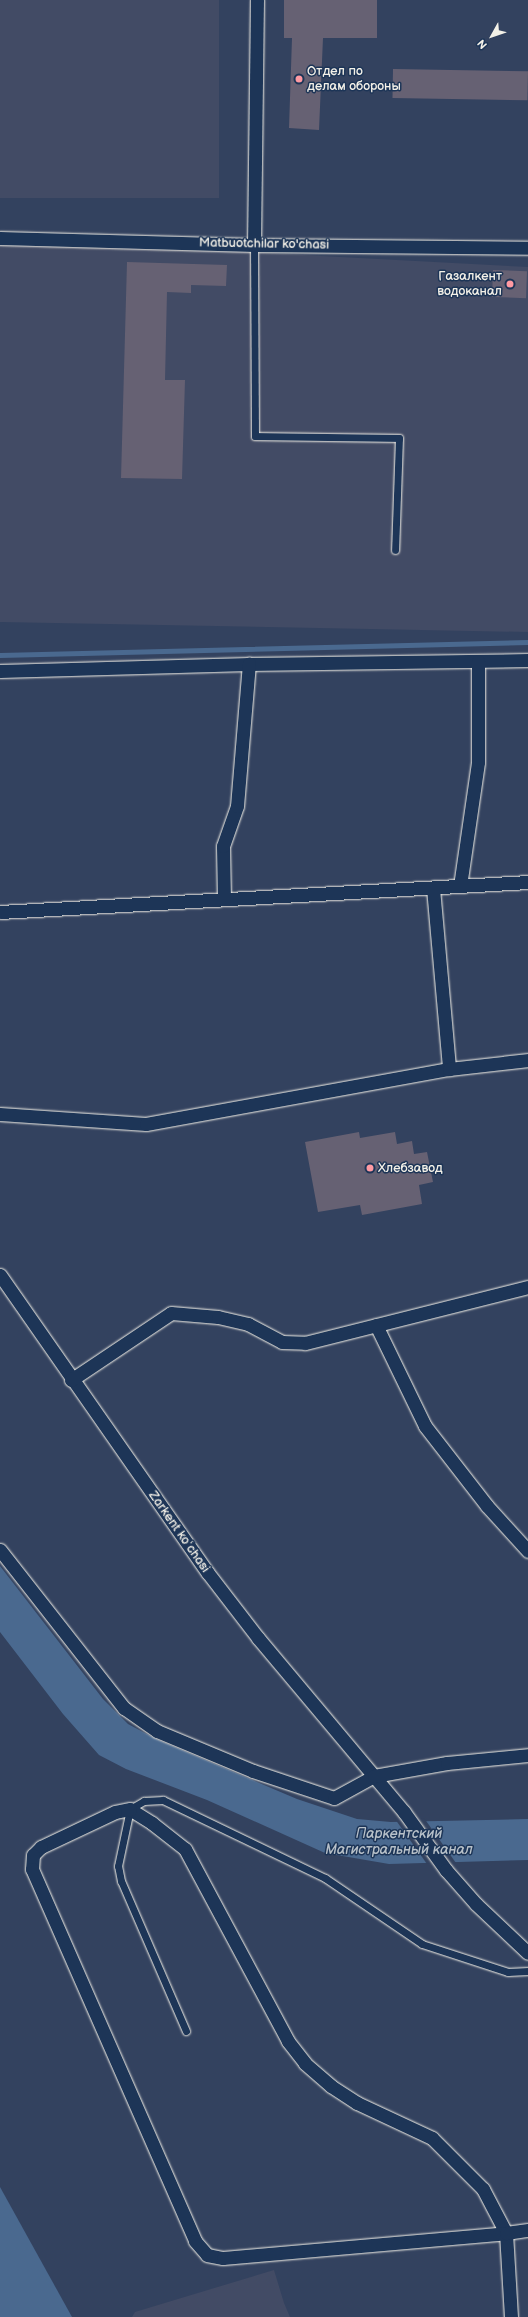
<!DOCTYPE html>
<meta charset="utf-8">
<style>
body{margin:0}
#map{position:relative;width:528px;height:2317px;overflow:hidden;background:#33425f;font-family:"Balsamiq Sans",sans-serif}
div>[style]{position:absolute}
.built>*{inset:0;background:#424b65;transform-origin:0 0}
.water>*{inset:0;background:#4a698f}
.pier>*{inset:0;background:#33425f}
.stream>*{height:5px;margin:-2.5px;padding:0 2.5px;transform-origin:2.5px;border-radius:2.5px;background:#4a698f}
.building>*{inset:0;background:#666173;transform-origin:0 0}
.roads{filter:drop-shadow(0 0 1px #f4f1e8) drop-shadow(0 0 1px #f4f1e8)}
.service>*{height:7px;margin:-3.5px;padding:0 3.5px;transform-origin:3.5px;border-radius:3.5px;background:#1d3557}
.minor>*{height:13px;margin:-6.5px;padding:0 6.5px;transform-origin:6.5px;border-radius:6.5px;background:#1d3557}
.dots>*{width:11px;height:11px;translate:-50% -50%;box-sizing:border-box;border:2px solid #1d3557;border-radius:50%}
span{translate:-50% -50%;white-space:nowrap;text-align:center;line-height:1.15;-webkit-text-stroke:3px #1d3557;paint-order:stroke}
.poi-label{font-size:13px;color:#f4f1e8}
.left{translate:0 -50%;text-align:left}
.right{translate:-100% -50%;text-align:right}
.street-label{font-size:13px;color:#f4f1e8}
.water-label{font-size:14px;color:#b8c1c9;font-style:italic}
.north{position:absolute;left:472px;top:16px;width:40px;height:40px;-webkit-text-stroke:3px #1d3557;paint-order:stroke;rotate:230deg;font-size:11px;font-weight:700;line-height:16px;text-align:center;color:#f4f1e8}
.north::after{content:'';display:block;margin:auto;width:14px;height:18px;background:#f4f1e8;clip-path:polygon(50% 0,100% 100%,50% 72%,0 100%)}
</style>
<div id="map">
<div class="built">
<i style="left:0;top:0;width:219px;height:198px"></i>
<i style="clip-path:polygon(0 243px,265px 253px,528px 267px,528px 632px,0 622px)"></i>
<i style="clip-path:polygon(274px 2270px,284px 2303px,290px 2317px,132px 2317px,135px 2312px)"></i>
</div>
<div class="water">
<i style="clip-path:polygon(0 1566px,103px 1699px,128px 1724px,156px 1739px,297px 1799px,357px 1819px,391px 1822px,528px 1819px,528px 1860px,389px 1864px,325px 1853px,207px 1800px,126px 1769px,99px 1755px,63px 1714px,0 1632px)"></i>
<i style="clip-path:polygon(0 2187px,72px 2317px,0 2317px)"></i>
</div>
<div class="pier">
<i style="clip-path:polygon(424px 1818px,456px 1863px,427px 1864px,395px 1819px)"></i>
</div>
<div class="stream">
<i style="left:0;top:655px;width:528px;rotate:-1.41deg"></i>
</div>
<div class="building">
<i style="clip-path:polygon(284px 0,377px 0,377px 38px,323px 38px,319px 130px,289px 128px,292px 38px,284px 38px)"></i>
<i style="left:393px;top:69px;width:135px;height:29px;rotate:1deg"></i>
<i style="clip-path:polygon(127px 262px,227px 265px,226px 286px,191px 285px,191px 293px,167px 292px,165px 380px,185px 380px,182px 479px,121px 478px)"></i>
<i style="left:493px;top:270px;width:34px;height:27px;rotate:2deg"></i>
<i style="clip-path:polygon(359px 1132px,360px 1138px,395px 1132px,397px 1144px,412px 1141px,414px 1154px,427px 1152px,433px 1182px,419px 1185px,422px 1204px,362px 1215px,360px 1205px,318px 1212px,305px 1142px)"></i>
</div>
<div class="roads">
<div class="service">
<i style="left:254px;top:245px;width:191px;rotate:89.7deg"></i>
<i style="left:255px;top:436px;width:144px;rotate:0.8deg"></i>
<i style="left:399px;top:438px;width:112px;rotate:92deg"></i>
<i style="left:186px;top:2031px;width:163px;rotate:-113.4deg"></i>
<i style="left:121px;top:1881px;width:15px;rotate:-101deg"></i>
<i style="left:118px;top:1866px;width:58px;rotate:-78.1deg"></i>
<i style="left:130px;top:1809px;width:16px;rotate:-30deg"></i>
<i style="left:144px;top:1801px;width:19px;rotate:-3deg"></i>
<i style="left:163px;top:1800px;width:180px;rotate:25.7deg"></i>
<i style="left:325px;top:1878px;width:117px;rotate:34.2deg"></i>
<i style="left:422px;top:1944px;width:90px;rotate:18deg"></i>
<i style="left:508px;top:1972px;width:20px;rotate:-3deg"></i>
</div>
<div class="minor">
<i style="left:0;top:238px;width:254px;rotate:1.6deg"></i>
<i style="left:254px;top:245px;width:274px;rotate:0.6deg"></i>
<i style="left:254px;top:245px;width:245px;rotate:-89.3deg"></i>
<i style="left:0;top:671px;width:249px;rotate:-1.6deg"></i>
<i style="left:249px;top:664px;width:279px;rotate:-0.8deg"></i>
<i style="left:460px;top:886px;width:125px;rotate:-81.7deg"></i>
<i style="left:478px;top:762px;width:101px;rotate:-90deg"></i>
<i style="left:433px;top:888px;width:182px;rotate:84.9deg"></i>
<i style="left:224px;top:899px;width:53px;rotate:-91.1deg"></i>
<i style="left:223px;top:846px;width:42px;rotate:-70.7deg"></i>
<i style="left:237px;top:806px;width:143px;rotate:-85.2deg"></i>
<i style="left:0;top:912px;width:529px;rotate:-3.25deg"></i>
<i style="left:0;top:1114px;width:146px;rotate:3.9deg"></i>
<i style="left:146px;top:1124px;width:308px;rotate:-10.3deg"></i>
<i style="left:449px;top:1069px;width:80px;rotate:-6.5deg"></i>
<i style="left:0;top:1275px;width:363px;rotate:55.1deg"></i>
<i style="left:208px;top:1573px;width:82px;rotate:52.4deg"></i>
<i style="left:258px;top:1638px;width:227px;rotate:50deg"></i>
<i style="left:404px;top:1812px;width:72px;rotate:54.1deg"></i>
<i style="left:446px;top:1870px;width:45px;rotate:48.6deg"></i>
<i style="left:476px;top:1904px;width:71px;rotate:43.3deg"></i>
<i style="left:376px;top:1325px;width:112px;rotate:64.1deg"></i>
<i style="left:425px;top:1426px;width:101px;rotate:52.2deg"></i>
<i style="left:487px;top:1506px;width:61px;rotate:47.7deg"></i>
<i style="left:71px;top:1380px;width:120px;rotate:-33.8deg"></i>
<i style="left:171px;top:1313px;width:47px;rotate:4.9deg"></i>
<i style="left:218px;top:1317px;width:31px;rotate:13deg"></i>
<i style="left:248px;top:1324px;width:38px;rotate:28deg"></i>
<i style="left:282px;top:1342px;width:23px;rotate:2deg"></i>
<i style="left:305px;top:1343px;width:230px;rotate:-14.1deg"></i>
<i style="left:0;top:1550px;width:201px;rotate:51.9deg"></i>
<i style="left:124px;top:1708px;width:40px;rotate:34.9deg"></i>
<i style="left:157px;top:1731px;width:104px;rotate:22.6deg"></i>
<i style="left:253px;top:1771px;width:85px;rotate:18.4deg"></i>
<i style="left:334px;top:1798px;width:46px;rotate:-28.8deg"></i>
<i style="left:374px;top:1776px;width:74px;rotate:-10.1deg"></i>
<i style="left:447px;top:1763px;width:81px;rotate:-5.6deg"></i>
<i style="left:511px;top:2317px;width:84px;rotate:-93.4deg"></i>
<i style="left:506px;top:2233px;width:50px;rotate:-117.6deg"></i>
<i style="left:483px;top:2189px;width:72px;rotate:-135deg"></i>
<i style="left:432px;top:2138px;width:83px;rotate:-155deg"></i>
<i style="left:357px;top:2103px;width:31px;rotate:-147deg"></i>
<i style="left:331px;top:2086px;width:35px;rotate:-139deg"></i>
<i style="left:305px;top:2063px;width:28px;rotate:-128deg"></i>
<i style="left:288px;top:2041px;width:218px;rotate:-118.2deg"></i>
<i style="left:185px;top:1849px;width:42px;rotate:-141.8deg"></i>
<i style="left:152px;top:1823px;width:26px;rotate:-148deg"></i>
<i style="left:130px;top:1809px;width:15px;rotate:169deg"></i>
<i style="left:115px;top:1812px;width:82px;rotate:154.7deg"></i>
<i style="left:41px;top:1847px;width:11px;rotate:135deg"></i>
<i style="left:33px;top:1855px;width:14px;rotate:94deg"></i>
<i style="left:32px;top:1869px;width:406px;rotate:66.3deg"></i>
<i style="left:195px;top:2241px;width:18px;rotate:49deg"></i>
<i style="left:207px;top:2255px;width:16px;rotate:11deg"></i>
<i style="left:223px;top:2258px;width:284px;rotate:-5deg"></i>
<i style="left:506px;top:2233px;width:22px;rotate:-8deg"></i>
</div>
</div>
<div class="dots">
<i style="left:299px;top:79px;background:#ff9aa2"></i>
<i style="left:510px;top:284px;background:#ff9aa2"></i>
<i style="left:370px;top:1168px;background:#ff9aa2"></i>
</div>
<div class="poi-label">
<span class="left" style="left:307px;top:79px">Отдел по<br>делам обороны</span>
<span class="right" style="left:502px;top:284px">Газалкент<br>водоканал</span>
<span class="left" style="left:378px;top:1168px">Хлебзавод</span>
</div>
<div class="street-label">
<span style="left:264px;top:244px;rotate:1deg">Matbuotchilar ko'chasi</span>
<span style="left:179px;top:1532px;rotate:55deg">Zarkent koʻchasi</span>
</div>
<div class="water-label">
<span style="left:399px;top:1842px">Паркентский<br>Магистральный канал</span>
</div>
<div class="north">N</div>
</div>
